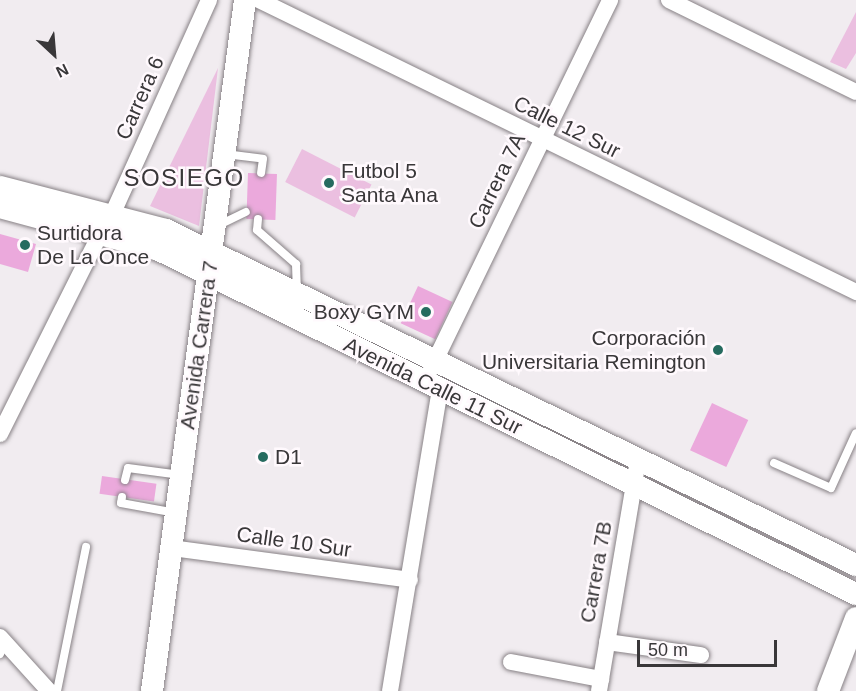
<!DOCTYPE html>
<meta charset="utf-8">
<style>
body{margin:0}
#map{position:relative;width:856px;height:691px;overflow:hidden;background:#f1ecf0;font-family:Helvetica,sans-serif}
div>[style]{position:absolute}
.green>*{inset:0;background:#ebbfe0;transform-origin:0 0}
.building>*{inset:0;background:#eba9dc;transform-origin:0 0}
.roads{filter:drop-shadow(0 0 2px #878185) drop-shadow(0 0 2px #878185)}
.lane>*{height:8px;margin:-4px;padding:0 4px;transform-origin:4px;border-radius:4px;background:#fff}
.street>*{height:16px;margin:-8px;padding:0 8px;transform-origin:8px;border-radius:8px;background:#fff}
.secondary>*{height:22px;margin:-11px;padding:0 11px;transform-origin:11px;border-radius:11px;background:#fff}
.dots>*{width:16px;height:16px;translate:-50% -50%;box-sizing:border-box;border:3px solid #fff9fd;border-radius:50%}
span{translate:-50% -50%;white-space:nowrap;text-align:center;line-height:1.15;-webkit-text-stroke:5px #fff9fd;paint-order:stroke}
.street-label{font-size:21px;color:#393739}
.poi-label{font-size:21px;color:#393739}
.left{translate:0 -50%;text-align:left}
.right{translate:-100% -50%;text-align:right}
.quarter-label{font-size:24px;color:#393739;letter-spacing:1.5px}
.north{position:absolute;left:24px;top:24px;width:60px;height:60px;-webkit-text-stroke:4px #fff9fd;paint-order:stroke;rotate:154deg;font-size:16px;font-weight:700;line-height:24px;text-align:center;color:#393739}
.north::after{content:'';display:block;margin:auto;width:21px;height:27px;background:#393739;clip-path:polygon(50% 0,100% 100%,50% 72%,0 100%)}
.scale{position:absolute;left:637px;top:640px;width:140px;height:27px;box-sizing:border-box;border:3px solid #393739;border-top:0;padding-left:8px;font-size:18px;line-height:21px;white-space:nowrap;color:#393739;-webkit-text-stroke:4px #fff9fd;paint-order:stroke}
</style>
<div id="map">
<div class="green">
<i style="clip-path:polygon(856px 12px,856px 53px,846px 69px,830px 62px)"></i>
<i style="clip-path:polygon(218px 68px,199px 226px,150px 206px)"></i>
<i style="left:302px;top:149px;width:78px;height:37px;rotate:27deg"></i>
</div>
<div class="building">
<i style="left:248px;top:173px;width:29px;height:46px;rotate:2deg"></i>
<i style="clip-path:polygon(0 234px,36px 244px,28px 272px,0 264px)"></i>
<i style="left:418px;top:286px;width:38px;height:41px;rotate:25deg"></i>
<i style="left:712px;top:403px;width:40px;height:52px;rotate:25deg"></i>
<i style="left:102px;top:476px;width:55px;height:18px;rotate:8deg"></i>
</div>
<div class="roads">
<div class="lane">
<i style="left:225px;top:154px;width:38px;rotate:7deg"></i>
<i style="left:263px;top:159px;width:14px;rotate:98deg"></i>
<i style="left:258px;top:219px;width:11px;rotate:95deg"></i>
<i style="left:257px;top:230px;width:52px;rotate:41.1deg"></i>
<i style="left:296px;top:264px;width:28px;rotate:88deg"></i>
<i style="left:217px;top:226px;width:32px;rotate:-26deg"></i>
<i style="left:774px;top:463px;width:62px;rotate:23.7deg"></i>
<i style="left:831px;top:488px;width:60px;rotate:-65.6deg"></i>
<i style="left:125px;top:480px;width:12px;rotate:-76deg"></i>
<i style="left:128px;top:468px;width:53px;rotate:7.5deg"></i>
<i style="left:122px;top:497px;width:6px;rotate:99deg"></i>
<i style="left:121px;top:503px;width:56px;rotate:10.3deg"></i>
<i style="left:0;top:654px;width:13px;rotate:-67deg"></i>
<i style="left:57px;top:691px;width:147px;rotate:-78.6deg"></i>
</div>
<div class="street">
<i style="left:259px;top:0;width:665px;rotate:26.06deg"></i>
<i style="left:669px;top:0;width:208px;rotate:26.2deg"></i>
<i style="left:112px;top:215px;width:236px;rotate:-65.7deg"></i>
<i style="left:431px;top:369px;width:410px;rotate:-64.1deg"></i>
<i style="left:0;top:434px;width:226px;rotate:-63.4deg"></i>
<i style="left:171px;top:548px;width:241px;rotate:7.6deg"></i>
<i style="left:0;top:637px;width:73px;rotate:47.8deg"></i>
<i style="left:607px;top:642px;width:95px;rotate:7.9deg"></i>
<i style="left:511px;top:662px;width:92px;rotate:10.7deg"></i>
<i style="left:390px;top:691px;width:306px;rotate:-80.6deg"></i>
<i style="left:599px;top:691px;width:234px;rotate:-80.4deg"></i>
</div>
<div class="secondary">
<i style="left:0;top:187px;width:171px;rotate:14.5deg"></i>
<i style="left:166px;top:230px;width:767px;rotate:25.9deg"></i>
<i style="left:0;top:207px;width:165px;rotate:15.1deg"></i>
<i style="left:159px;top:250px;width:777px;rotate:26.27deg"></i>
<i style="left:152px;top:691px;width:697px;rotate:-82.33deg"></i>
<i style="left:828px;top:691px;width:78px;rotate:-69deg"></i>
</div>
</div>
<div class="dots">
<i style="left:329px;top:183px;background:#266b5f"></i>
<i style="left:25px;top:245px;background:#266b5f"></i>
<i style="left:426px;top:312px;background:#266b5f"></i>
<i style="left:718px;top:350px;background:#266b5f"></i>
<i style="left:263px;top:457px;background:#266b5f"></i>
</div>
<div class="street-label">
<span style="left:140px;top:98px;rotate:-66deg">Carrera 6</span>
<span style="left:567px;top:127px;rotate:26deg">Calle 12 Sur</span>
<span style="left:497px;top:181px;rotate:-64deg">Carrera 7A</span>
<span style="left:199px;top:345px;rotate:-82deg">Avenida Carrera 7</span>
<span style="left:433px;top:386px;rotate:26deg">Avenida Calle 11 Sur</span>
<span style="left:294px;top:542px;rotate:8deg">Calle 10 Sur</span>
<span style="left:596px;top:572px;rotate:-80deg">Carrera 7B</span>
</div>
<div class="poi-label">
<span class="left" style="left:341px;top:183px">Futbol 5<br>Santa Ana</span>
<span class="left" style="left:37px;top:245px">Surtidora<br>De La Once</span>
<span class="right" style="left:414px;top:312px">Boxy GYM</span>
<span class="right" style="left:706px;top:350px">Corporación<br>Universitaria Remington</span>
<span class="left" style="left:275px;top:457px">D1</span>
</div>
<div class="quarter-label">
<span style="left:184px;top:178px">SOSIEGO</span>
</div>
<div class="north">N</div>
<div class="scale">50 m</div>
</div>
